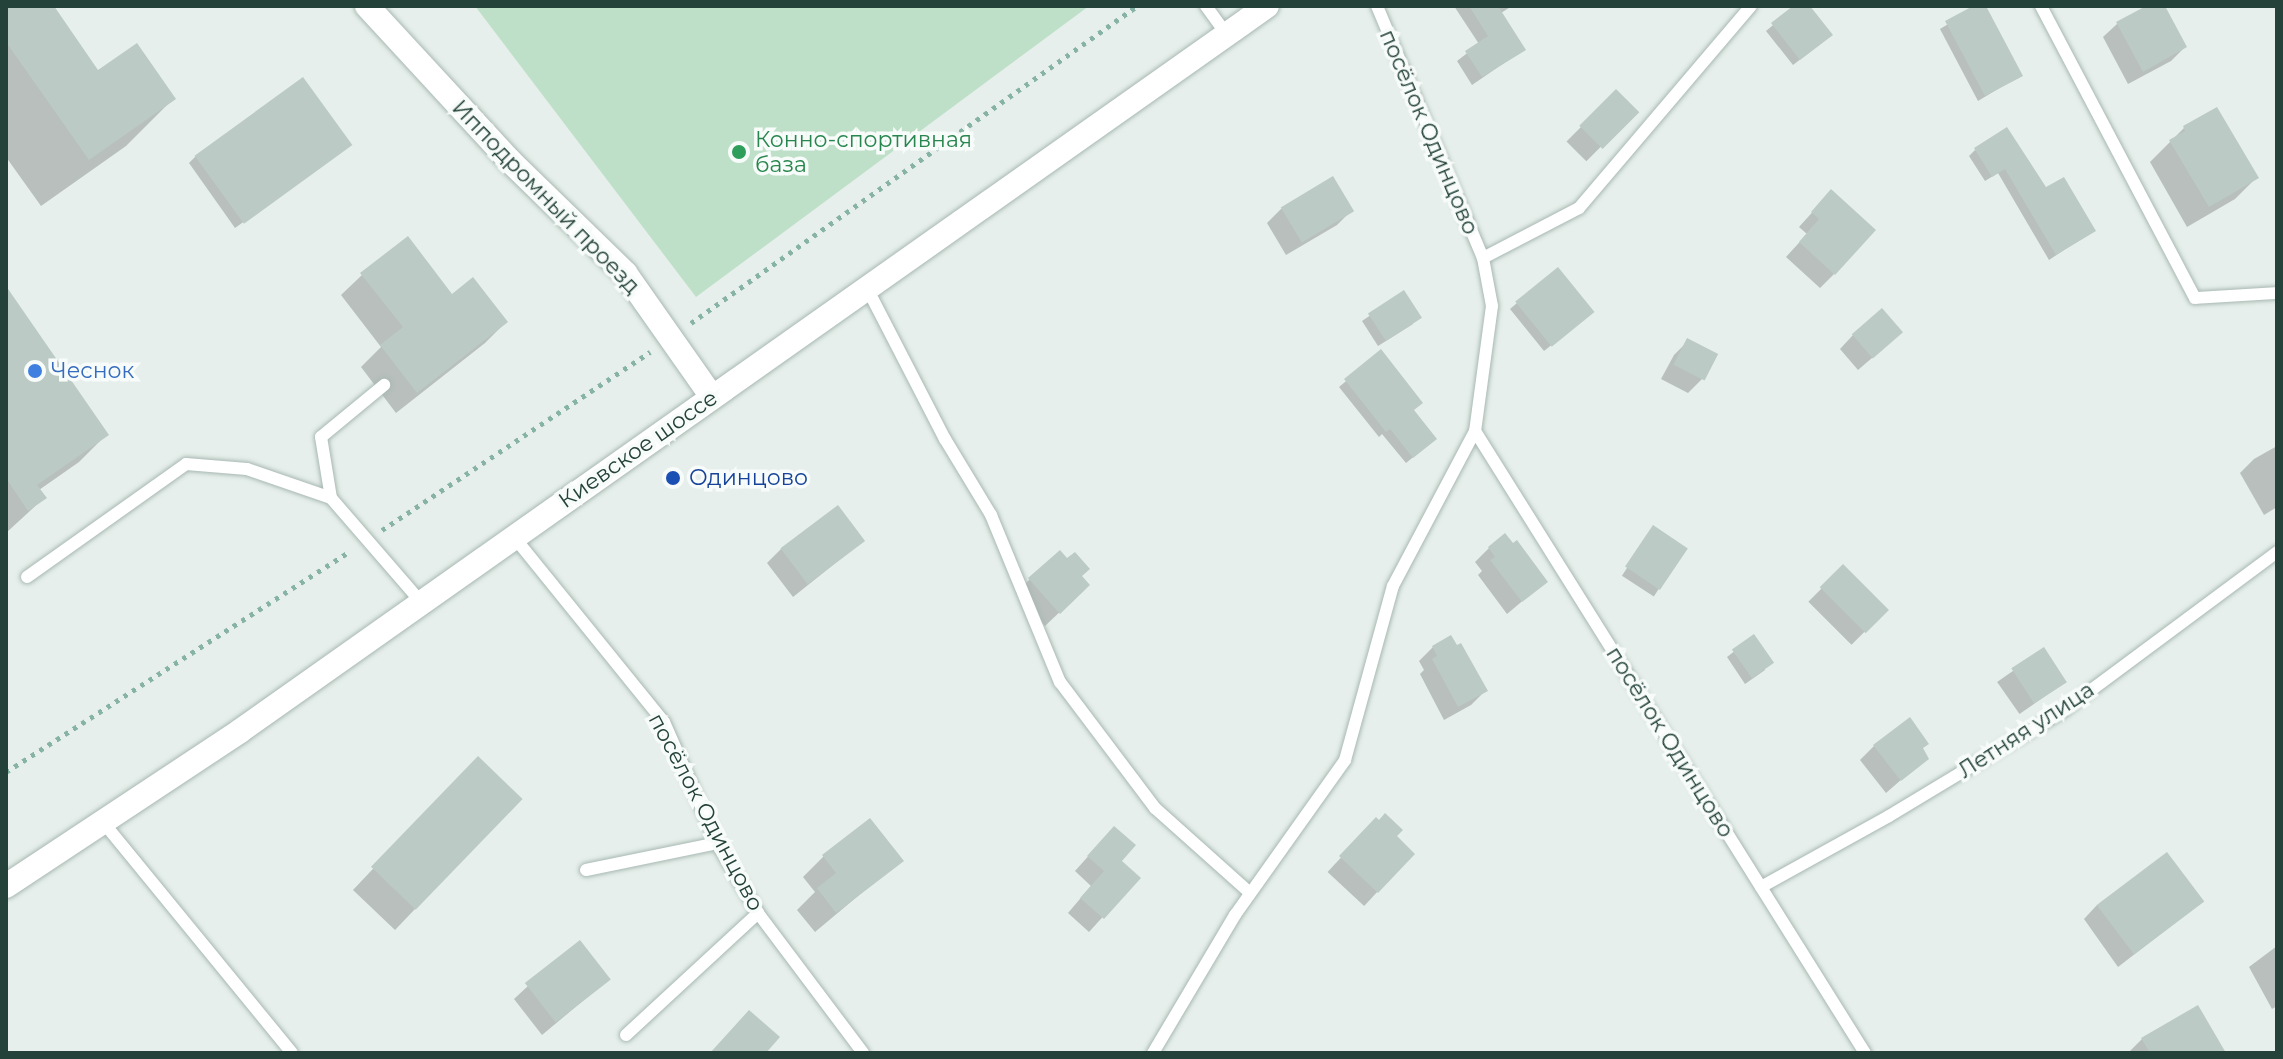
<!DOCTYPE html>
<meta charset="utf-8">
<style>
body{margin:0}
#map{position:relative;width:2283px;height:1059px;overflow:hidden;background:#e6efeb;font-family:Montserrat,sans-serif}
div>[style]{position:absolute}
.green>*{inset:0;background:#bfe0c8}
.shadow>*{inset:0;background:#0003;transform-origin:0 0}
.building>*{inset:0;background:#bbcac4;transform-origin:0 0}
.path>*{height:5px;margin-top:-2.5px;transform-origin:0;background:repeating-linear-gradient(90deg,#86b3a5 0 4px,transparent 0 10px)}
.roads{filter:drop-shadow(0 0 2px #a8b8b2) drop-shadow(0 0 2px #a8b8b2)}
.lane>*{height:12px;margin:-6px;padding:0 6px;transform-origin:6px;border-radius:6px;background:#fff}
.street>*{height:24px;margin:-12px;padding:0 12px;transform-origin:12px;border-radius:12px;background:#fff}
.secondary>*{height:24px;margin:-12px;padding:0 12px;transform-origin:12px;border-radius:12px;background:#fff}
.dots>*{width:22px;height:22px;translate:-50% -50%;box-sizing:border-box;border:4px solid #f7fbf9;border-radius:50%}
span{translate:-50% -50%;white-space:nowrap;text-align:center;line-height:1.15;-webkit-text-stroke:7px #f7fbf9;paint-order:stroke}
.street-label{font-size:22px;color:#24423a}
.leisure-label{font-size:22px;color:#27864d}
.left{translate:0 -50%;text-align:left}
.shop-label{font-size:22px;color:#366cbe}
.transit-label{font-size:22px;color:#164399}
.frame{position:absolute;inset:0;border:8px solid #24423a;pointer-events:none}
</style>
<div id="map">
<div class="green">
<i style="clip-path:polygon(475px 6px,1089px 6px,696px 297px)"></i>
</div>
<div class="shadow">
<i style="clip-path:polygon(6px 6px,51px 6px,98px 73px,173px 99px,126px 146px,41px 206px,6px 157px)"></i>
<i style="clip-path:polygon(1454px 6px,1512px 6px,1501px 13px,1523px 50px,1472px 85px,1457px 61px,1479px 44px)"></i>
<i style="clip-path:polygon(1796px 6px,1807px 6px,1824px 41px,1793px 65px,1766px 31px)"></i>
<i style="clip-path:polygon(1978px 6px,1984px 6px,2021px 75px,1978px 101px,1940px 29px)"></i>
<i style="clip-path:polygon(2150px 6px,2162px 6px,2185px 47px,2171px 61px,2128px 84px,2103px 37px,2117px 24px)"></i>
<i style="left:1616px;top:92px;width:28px;height:70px;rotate:45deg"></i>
<i style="clip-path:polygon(2184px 128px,2256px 178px,2235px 199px,2187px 227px,2150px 162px)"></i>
<i style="clip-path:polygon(1975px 150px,2046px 190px,2094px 230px,2049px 260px,1998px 173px,1985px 181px,1969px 156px)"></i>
<i style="clip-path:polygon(343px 151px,235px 228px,189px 163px,196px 156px)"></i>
<i style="clip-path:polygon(1818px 206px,1834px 274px,1820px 288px,1786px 257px,1807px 234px,1799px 227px)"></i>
<i style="clip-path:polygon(1281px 209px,1351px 211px,1337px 225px,1286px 255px,1267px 223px)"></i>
<i style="clip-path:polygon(362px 275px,452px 296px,506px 322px,485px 343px,396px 413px,361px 367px,381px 347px,341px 295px)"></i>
<i style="clip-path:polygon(1403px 293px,1413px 324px,1378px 346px,1362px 321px)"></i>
<i style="clip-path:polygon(1517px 303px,1585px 318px,1544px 351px,1510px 309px)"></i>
<i style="clip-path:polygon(6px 309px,106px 435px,79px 462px,39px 490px,44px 498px,6px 533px)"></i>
<i style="clip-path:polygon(1853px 335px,1887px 345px,1858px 370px,1840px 349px)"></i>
<i style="clip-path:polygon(1688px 341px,1702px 379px,1688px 393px,1661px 379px,1674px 355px)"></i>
<i style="clip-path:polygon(1381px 352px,1428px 445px,1406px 463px,1382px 434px,1379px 437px,1339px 387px)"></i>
<i style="clip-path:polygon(2277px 446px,2277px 507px,2264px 515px,2240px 473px,2254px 459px)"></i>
<i style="left:1653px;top:528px;width:38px;height:57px;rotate:33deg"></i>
<i style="clip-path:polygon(863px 541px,793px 597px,767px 563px,781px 549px)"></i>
<i style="clip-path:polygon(1489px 548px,1545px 582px,1507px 614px,1478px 575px,1482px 571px,1475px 562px)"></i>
<i style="left:1843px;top:567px;width:61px;height:49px;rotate:45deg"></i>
<i style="clip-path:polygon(1080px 576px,1088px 585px,1045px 626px,1016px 593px,1030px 579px)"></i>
<i style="clip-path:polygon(1753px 637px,1765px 670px,1745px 684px,1727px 657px)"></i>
<i style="clip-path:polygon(1433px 647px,1456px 648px,1485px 691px,1471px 705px,1444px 720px,1420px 674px,1424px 670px,1419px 661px)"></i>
<i style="left:2043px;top:650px;width:39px;height:56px;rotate:55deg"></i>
<i style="clip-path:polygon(1874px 746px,1921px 749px,1926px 758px,1886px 793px,1860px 760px)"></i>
<i style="clip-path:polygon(457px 780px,520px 799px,395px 930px,353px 890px)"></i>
<i style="left:1376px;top:820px;width:50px;height:71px;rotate:43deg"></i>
<i style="clip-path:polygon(1101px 842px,1138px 878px,1089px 932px,1068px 913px,1091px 886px,1075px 871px)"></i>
<i style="clip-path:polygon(824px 856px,901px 860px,815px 932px,797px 910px,815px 892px,803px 877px)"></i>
<i style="clip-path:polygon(2202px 902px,2118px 967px,2084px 919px,2097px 905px)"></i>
<i style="clip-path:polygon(2277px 946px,2277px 1006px,2272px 1009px,2249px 967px)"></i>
<i style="clip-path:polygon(609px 979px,542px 1035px,514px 999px,528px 986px)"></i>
<i style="clip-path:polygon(2142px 1039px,2223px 1053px,2128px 1053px)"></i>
</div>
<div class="building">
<i style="clip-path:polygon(6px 6px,54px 6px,98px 70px,137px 43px,176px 99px,89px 160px,6px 42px)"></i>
<i style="clip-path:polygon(1469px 6px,1498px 6px,1526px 50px,1482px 77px,1465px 51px,1488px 36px)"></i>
<i style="clip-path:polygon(1793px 6px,1810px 6px,1833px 35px,1800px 60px,1771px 23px)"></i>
<i style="clip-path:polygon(1973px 6px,1986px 6px,2023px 76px,1985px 96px,1945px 21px)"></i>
<i style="clip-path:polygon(2146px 6px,2165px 6px,2187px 47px,2143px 72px,2116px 22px)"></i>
<i style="left:303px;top:77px;width:84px;height:134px;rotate:54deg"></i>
<i style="left:1616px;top:89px;width:33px;height:52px;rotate:45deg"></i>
<i style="clip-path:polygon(2217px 107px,2259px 178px,2209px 207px,2169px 140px,2185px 131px,2183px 126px)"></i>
<i style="clip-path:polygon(2007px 127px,2046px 187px,2064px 177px,2096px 231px,2056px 255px,2005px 169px,1992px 177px,1974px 148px)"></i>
<i style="left:1333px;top:176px;width:41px;height:61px;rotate:59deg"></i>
<i style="clip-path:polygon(1831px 189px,1876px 230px,1835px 275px,1799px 242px,1819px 219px,1811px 212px)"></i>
<i style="clip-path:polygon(408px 236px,452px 294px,473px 277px,508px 322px,417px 393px,380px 345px,403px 327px,360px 273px)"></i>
<i style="left:1558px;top:267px;width:58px;height:55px;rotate:51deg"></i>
<i style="clip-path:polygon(6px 286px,109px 435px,37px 485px,47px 498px,28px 511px,6px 478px)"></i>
<i style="left:1404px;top:290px;width:33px;height:43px;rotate:57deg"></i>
<i style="left:1882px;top:308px;width:32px;height:40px;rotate:49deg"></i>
<i style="left:1687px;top:338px;width:35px;height:30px;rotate:27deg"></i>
<i style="clip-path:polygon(1381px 349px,1423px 403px,1414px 410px,1437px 439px,1413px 458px,1390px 429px,1386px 432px,1344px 379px)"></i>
<i style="left:838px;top:505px;width:45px;height:72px;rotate:53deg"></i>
<i style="left:1653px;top:525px;width:42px;height:50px;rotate:34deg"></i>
<i style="clip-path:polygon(1505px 533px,1513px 543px,1517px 540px,1548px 582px,1522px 602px,1490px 560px,1495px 557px,1488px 547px)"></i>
<i style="clip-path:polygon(1060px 550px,1067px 558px,1075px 552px,1090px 569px,1082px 576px,1090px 585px,1060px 614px,1028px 578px)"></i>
<i style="left:1843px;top:564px;width:65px;height:33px;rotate:45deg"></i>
<i style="left:1754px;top:634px;width:35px;height:27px;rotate:55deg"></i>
<i style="clip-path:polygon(1451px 635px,1457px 645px,1461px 643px,1488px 691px,1458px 707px,1432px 659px,1437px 656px,1432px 646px)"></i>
<i style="left:2044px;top:647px;width:42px;height:39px;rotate:57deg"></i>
<i style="clip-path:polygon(1910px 717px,1929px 744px,1923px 748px,1929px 759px,1901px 781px,1873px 745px)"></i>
<i style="left:478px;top:756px;width:62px;height:154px;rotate:44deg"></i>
<i style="clip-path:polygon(1385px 813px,1403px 830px,1397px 836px,1415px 854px,1378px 893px,1339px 856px,1376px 817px,1379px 820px)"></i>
<i style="clip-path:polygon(870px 818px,904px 861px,836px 913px,817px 888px,836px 873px,822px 855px)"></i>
<i style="clip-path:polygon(1114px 826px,1136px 845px,1122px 861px,1141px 878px,1104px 919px,1080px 898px,1104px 871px,1087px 856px)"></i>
<i style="left:2167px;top:852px;width:62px;height:88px;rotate:53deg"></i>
<i style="left:580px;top:940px;width:50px;height:70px;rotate:52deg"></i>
<i style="clip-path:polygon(2198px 1005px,2226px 1053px,2150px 1053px,2141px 1038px)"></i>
<i style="clip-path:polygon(749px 1010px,780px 1037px,766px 1053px,710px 1053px)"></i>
</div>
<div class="path">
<i style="left:691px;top:323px;width:547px;rotate:-35.4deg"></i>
<i style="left:382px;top:530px;width:322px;rotate:-33.6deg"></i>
<i style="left:6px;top:772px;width:409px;rotate:-32.7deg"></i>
</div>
<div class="roads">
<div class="lane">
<i style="left:1206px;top:6px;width:36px;rotate:54deg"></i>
<i style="left:1377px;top:6px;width:273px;rotate:67.2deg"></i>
<i style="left:1483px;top:258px;width:49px;rotate:79.4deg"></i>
<i style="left:1492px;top:306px;width:126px;rotate:97.7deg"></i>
<i style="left:1475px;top:431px;width:734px;rotate:57.91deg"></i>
<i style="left:2041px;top:6px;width:330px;rotate:62.2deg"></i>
<i style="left:2195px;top:298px;width:82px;rotate:-3.5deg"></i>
<i style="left:1483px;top:258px;width:108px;rotate:-27.5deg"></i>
<i style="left:1579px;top:208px;width:265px;rotate:-49.6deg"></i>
<i style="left:867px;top:288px;width:170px;rotate:62.7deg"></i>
<i style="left:945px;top:439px;width:89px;rotate:58.8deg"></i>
<i style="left:991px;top:515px;width:181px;rotate:67.6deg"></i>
<i style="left:1060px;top:682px;width:158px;rotate:53deg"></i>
<i style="left:1155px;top:808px;width:127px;rotate:41.8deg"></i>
<i style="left:331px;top:498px;width:62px;rotate:-99.3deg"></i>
<i style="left:321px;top:437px;width:82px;rotate:-39.5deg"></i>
<i style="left:514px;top:537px;width:238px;rotate:51deg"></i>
<i style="left:664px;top:722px;width:132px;rotate:66.3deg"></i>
<i style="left:717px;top:843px;width:81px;rotate:59.6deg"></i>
<i style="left:758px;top:913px;width:175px;rotate:53.1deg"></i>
<i style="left:27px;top:577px;width:195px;rotate:-35.4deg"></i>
<i style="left:186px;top:464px;width:61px;rotate:4.7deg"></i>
<i style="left:247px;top:469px;width:89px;rotate:19deg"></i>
<i style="left:331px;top:498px;width:139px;rotate:49.1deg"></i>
<i style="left:103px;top:822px;width:298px;rotate:50.7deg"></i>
<i style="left:586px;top:870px;width:134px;rotate:-11.6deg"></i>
<i style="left:1761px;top:887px;width:146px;rotate:-29deg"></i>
<i style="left:1889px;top:816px;width:203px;rotate:-31.1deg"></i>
<i style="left:2063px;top:711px;width:267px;rotate:-36.6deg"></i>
<i style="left:626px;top:1035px;width:180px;rotate:-42.7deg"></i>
<i style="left:1153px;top:1053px;width:161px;rotate:-59.3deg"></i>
<i style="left:1235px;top:915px;width:190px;rotate:-54.6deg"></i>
<i style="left:1345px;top:760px;width:180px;rotate:-74.6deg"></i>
<i style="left:1393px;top:586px;width:175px;rotate:-62.1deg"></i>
</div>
<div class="street">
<i style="left:367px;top:6px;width:211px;rotate:47.3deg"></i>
<i style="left:510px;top:161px;width:161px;rotate:44.2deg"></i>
<i style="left:625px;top:273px;width:151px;rotate:54.9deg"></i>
</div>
<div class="secondary">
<i style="left:6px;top:886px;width:281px;rotate:-33.5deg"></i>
<i style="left:240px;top:731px;width:1257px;rotate:-35.22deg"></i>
</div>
</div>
<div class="dots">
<i style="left:739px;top:152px;background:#2e9e5b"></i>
<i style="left:35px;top:371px;background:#3f7fe0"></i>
<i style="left:673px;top:478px;background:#1a4fb4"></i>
</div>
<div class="street-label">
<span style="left:1429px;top:132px;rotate:67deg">посёлок Одинцово</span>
<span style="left:546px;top:197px;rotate:46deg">Ипподромный проезд</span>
<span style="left:638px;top:449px;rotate:-35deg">Киевское шоссе</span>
<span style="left:2026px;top:730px;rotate:-33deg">Летняя улица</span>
<span style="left:1670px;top:742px;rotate:58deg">посёлок Одинцово</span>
<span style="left:706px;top:812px;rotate:62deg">посёлок Одинцово</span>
</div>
<div class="leisure-label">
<span class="left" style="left:755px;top:152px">Конно-спортивная<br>база</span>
</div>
<div class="shop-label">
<span class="left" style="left:51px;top:371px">Чеснок</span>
</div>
<div class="transit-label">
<span class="left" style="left:689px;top:478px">Одинцово</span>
</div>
<div class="frame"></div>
</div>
